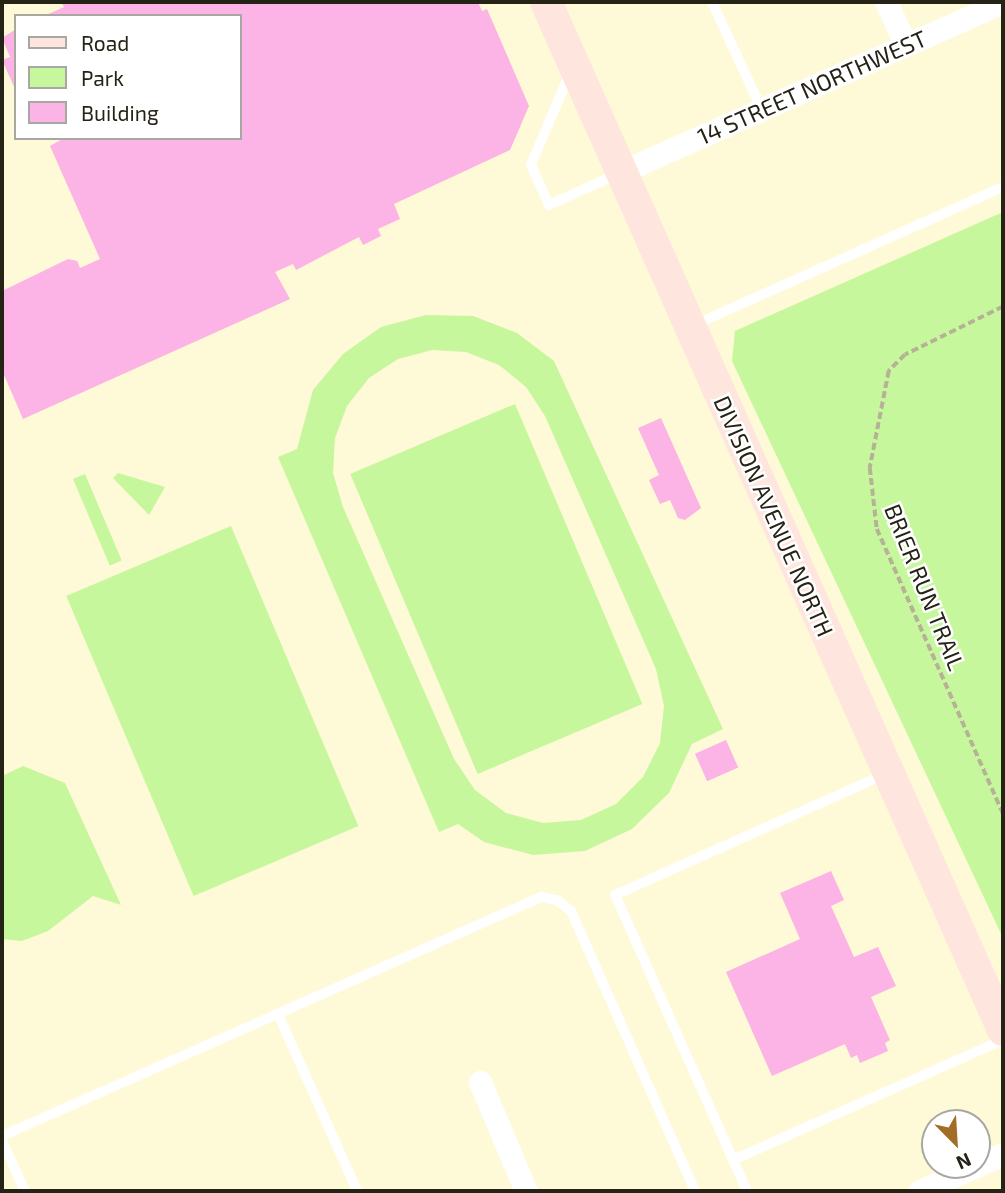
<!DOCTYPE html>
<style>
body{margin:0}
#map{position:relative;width:1005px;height:1193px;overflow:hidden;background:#fef9d6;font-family:"Exo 2",sans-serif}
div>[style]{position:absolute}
.green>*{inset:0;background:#c7f79d;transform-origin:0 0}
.building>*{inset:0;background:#fbb4e5;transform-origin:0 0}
.path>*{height:3.5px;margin-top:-1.75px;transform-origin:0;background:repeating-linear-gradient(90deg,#b6b296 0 7px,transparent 0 10.5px)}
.service>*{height:10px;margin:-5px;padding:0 5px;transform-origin:5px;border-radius:5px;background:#fff}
.minor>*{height:23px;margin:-11.5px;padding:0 11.5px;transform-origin:11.5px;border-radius:11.5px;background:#fff}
.secondary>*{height:32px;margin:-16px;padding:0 16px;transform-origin:16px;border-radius:16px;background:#fee6de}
span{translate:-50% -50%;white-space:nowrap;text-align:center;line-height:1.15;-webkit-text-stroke:5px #fff;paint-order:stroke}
.street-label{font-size:23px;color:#252316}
.frame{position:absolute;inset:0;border:4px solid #252316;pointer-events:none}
.legend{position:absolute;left:14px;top:14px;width:228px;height:126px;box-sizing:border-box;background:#fff;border:2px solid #a8a7a2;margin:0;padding:9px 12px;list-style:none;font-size:21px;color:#252316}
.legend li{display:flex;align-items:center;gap:14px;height:35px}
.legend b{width:35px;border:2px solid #a8a7a2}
.north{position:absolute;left:921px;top:1109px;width:70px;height:70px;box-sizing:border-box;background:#fff;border:2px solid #a8a7a2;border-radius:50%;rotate:156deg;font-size:19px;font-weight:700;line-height:28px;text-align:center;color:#252316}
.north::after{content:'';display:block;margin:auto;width:24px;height:32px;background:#a36c27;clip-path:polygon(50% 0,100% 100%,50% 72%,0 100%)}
</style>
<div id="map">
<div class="green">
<i style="clip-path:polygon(1003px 212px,1003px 938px,732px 361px,735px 331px)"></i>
<i style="clip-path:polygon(evenodd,426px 315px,473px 316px,517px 333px,554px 361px,723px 729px,692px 744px,669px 793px,632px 829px,585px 851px,533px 855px,484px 842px,458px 824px,439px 832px,278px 457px,297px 449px,313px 390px,343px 354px,381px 327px,426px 315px,432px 350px,466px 352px,499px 365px,526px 387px,545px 416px,656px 669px,664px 706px,660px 743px,643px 777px,616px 804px,581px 820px,543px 823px,506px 813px,475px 790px,454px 759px,343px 507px,333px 473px,335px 438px,347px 406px,369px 378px,398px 359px,432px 350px)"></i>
<i style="left:515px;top:404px;width:326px;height:179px;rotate:67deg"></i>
<i style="clip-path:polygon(118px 473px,165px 487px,149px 515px,113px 478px)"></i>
<i style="left:85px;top:474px;width:94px;height:13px;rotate:67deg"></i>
<i style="left:231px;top:526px;width:326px;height:179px;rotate:67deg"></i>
<i style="clip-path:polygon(23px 766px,65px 783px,121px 905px,93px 896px,48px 931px,22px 941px,2px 939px,2px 776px)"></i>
</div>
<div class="building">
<i style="clip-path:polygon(61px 2px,478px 2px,482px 11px,487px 9px,529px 106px,510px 150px,394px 204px,400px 219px,378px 229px,381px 236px,363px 245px,359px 237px,296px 270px,293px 264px,275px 272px,290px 299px,23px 419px,2px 370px,2px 291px,68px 259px,77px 261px,80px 268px,100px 259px,50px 146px,64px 138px,240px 138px,240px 16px,44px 16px,64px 7px)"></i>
<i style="clip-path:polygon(16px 29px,16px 91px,2px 60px,10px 57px,2px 38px)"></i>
<i style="clip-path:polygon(661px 418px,701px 508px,685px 520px,678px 518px,670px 500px,660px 504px,649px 480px,659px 475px,638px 428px)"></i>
<i style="left:726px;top:740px;width:30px;height:34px;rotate:66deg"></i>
<i style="clip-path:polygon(831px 871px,844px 900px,831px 906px,854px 957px,878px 947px,896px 986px,871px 997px,890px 1040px,885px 1043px,888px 1051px,860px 1063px,857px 1055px,851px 1058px,845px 1044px,772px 1076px,726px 972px,800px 939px,780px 893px)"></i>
</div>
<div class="path">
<i style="left:1003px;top:307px;width:109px;rotate:153.9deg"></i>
<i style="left:905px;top:355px;width:23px;rotate:135deg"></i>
<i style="left:889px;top:371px;width:99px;rotate:101.1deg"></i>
<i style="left:870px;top:468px;width:61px;rotate:83.5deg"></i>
<i style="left:877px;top:529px;width:311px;rotate:66.1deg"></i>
</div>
<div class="service">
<i style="left:712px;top:2px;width:119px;rotate:65.2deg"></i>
<i style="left:570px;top:73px;width:100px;rotate:113deg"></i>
<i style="left:531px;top:165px;width:44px;rotate:65.8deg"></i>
<i style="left:549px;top:205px;width:78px;rotate:-24.3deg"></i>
<i style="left:692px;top:326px;width:341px;rotate:-24.1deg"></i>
<i style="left:278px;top:1014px;width:194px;rotate:65.9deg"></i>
<i style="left:2px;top:1136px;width:590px;rotate:-23.91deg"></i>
<i style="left:541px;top:897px;width:16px;rotate:11deg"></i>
<i style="left:557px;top:900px;width:18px;rotate:38deg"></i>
<i style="left:571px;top:911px;width:306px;rotate:66.1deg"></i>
<i style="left:2px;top:1141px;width:55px;rotate:65.3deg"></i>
<i style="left:733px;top:1160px;width:295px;rotate:-24deg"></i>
<i style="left:747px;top:1191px;width:324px;rotate:-114deg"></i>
<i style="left:615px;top:895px;width:297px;rotate:-24.1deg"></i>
</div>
<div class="minor">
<i style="left:886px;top:2px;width:47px;rotate:65.1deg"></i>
<i style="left:621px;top:172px;width:418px;rotate:-24deg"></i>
<i style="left:480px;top:1082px;width:118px;rotate:67.1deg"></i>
<i style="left:920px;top:1191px;width:91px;rotate:-24deg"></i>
</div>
<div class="secondary">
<i style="left:546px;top:2px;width:1125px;rotate:66.03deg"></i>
</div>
<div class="street-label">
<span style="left:812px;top:87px;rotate:-24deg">14 STREET NORTHWEST</span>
<span style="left:774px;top:516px;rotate:66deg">DIVISION AVENUE NORTH</span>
<span style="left:925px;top:587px;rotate:68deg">BRIER RUN TRAIL</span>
</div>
<div class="frame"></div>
<ul class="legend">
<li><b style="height:9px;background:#fee6de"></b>Road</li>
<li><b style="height:19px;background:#c7f79d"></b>Park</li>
<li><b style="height:19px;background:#fbb4e5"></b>Building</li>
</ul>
<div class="north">N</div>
</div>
